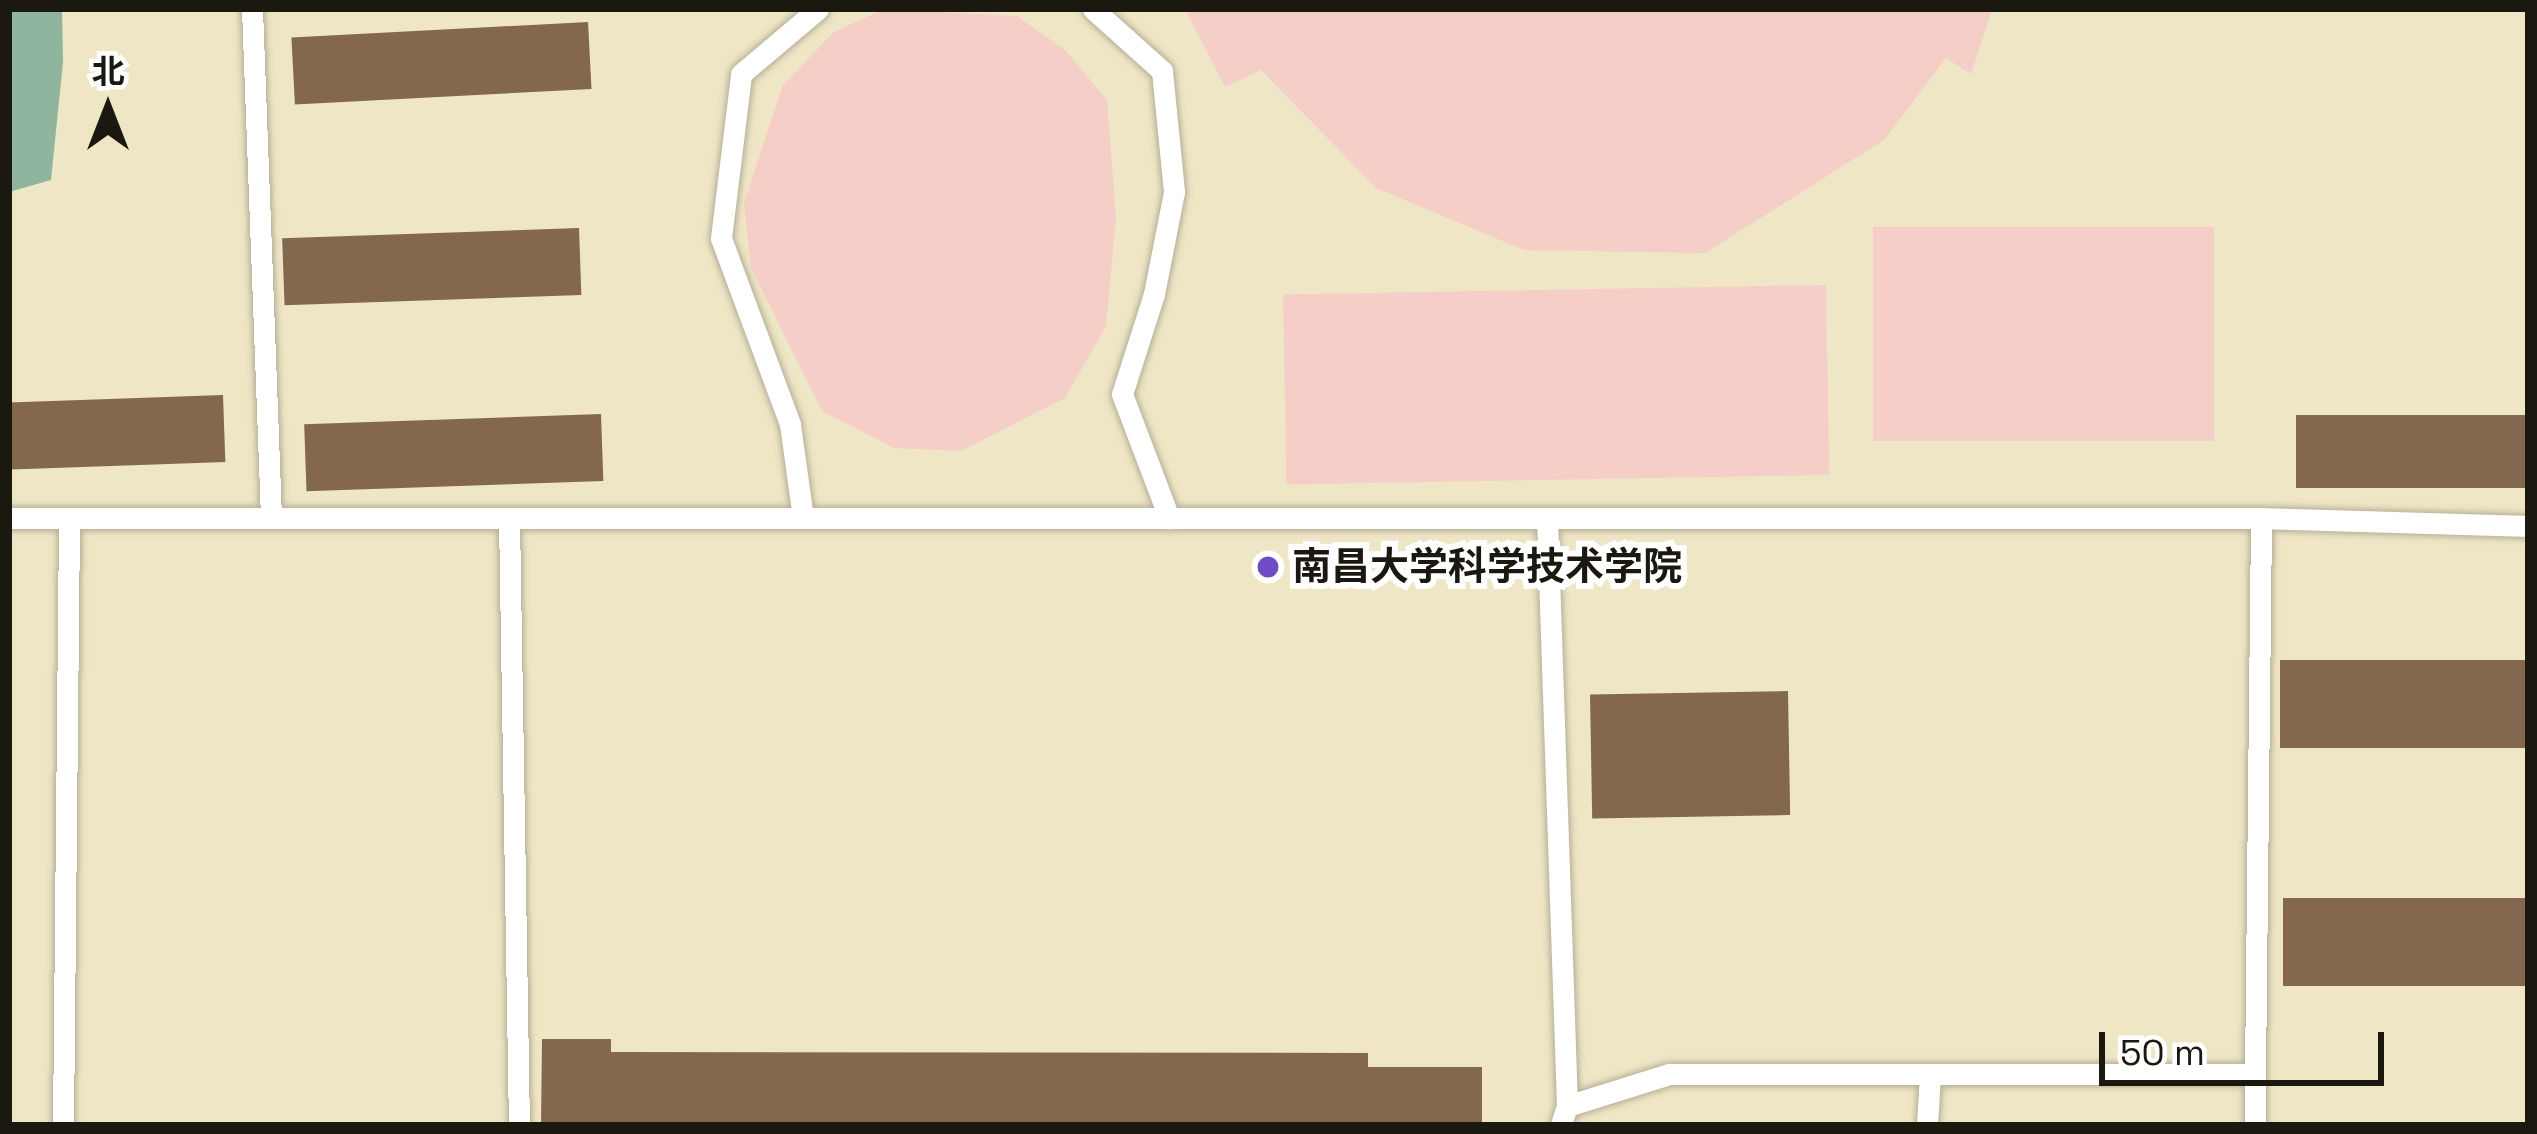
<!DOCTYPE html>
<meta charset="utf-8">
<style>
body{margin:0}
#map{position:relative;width:2537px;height:1134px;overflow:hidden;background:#f7f1d7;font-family:"Space Grotesk","Noto Sans SC",sans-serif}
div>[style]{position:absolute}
.built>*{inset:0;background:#efe6c5;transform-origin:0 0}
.green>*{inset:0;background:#f4cec7;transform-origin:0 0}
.water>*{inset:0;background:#90b59f}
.building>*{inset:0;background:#83674f;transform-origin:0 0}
.roads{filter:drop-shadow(0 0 3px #b6af97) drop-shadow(0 0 3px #b6af97)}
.lane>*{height:21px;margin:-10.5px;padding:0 10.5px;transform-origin:10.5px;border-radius:10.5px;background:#fff}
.dots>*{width:33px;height:33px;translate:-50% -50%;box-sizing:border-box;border:6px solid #fff;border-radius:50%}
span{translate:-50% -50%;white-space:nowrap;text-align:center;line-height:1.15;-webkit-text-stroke:12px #fff;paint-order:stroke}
.poi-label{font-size:39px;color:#1a180f;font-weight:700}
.left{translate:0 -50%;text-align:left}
.frame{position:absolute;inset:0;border:12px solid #1a180f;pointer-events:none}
.north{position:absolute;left:48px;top:48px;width:120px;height:120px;-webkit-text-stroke:9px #fff;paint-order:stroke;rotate:0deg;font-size:33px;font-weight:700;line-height:48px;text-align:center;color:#1a180f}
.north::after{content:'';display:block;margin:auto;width:42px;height:54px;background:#1a180f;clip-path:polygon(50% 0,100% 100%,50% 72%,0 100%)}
.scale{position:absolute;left:2099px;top:1032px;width:285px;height:54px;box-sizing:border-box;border:6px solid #1a180f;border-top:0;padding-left:15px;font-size:36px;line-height:42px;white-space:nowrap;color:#1a180f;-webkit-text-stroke:9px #fff;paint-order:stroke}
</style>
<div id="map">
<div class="built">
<i style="left:9px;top:9px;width:2519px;height:1116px"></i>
</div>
<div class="green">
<i style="clip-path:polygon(884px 9px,1017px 16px,1065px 50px,1107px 100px,1116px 218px,1106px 326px,1065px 398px,961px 451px,894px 448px,822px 411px,751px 268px,744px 203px,783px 85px,834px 32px)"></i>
<i style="clip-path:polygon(1185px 9px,1992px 9px,1971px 74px,1946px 58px,1884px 140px,1705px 253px,1524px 250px,1376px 188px,1261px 70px,1225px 87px)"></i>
<i style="left:1873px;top:227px;width:341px;height:214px"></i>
<i style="left:1826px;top:285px;width:190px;height:543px;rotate:89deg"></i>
</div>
<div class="water">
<i style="clip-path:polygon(9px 9px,62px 9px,63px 62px,51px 180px,9px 192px)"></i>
</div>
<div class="building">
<i style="left:588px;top:22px;width:67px;height:297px;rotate:87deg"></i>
<i style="left:579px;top:228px;width:67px;height:297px;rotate:88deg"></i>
<i style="left:223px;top:395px;width:67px;height:214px;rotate:88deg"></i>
<i style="left:601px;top:414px;width:67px;height:297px;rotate:88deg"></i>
<i style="left:2528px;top:415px;width:73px;height:232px;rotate:90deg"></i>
<i style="left:2280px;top:660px;width:248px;height:88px"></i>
<i style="left:1788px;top:691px;width:124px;height:198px;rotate:89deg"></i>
<i style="left:2528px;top:898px;width:88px;height:245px;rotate:90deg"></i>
<i style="clip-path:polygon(542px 1039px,611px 1039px,611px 1052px,1368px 1053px,1368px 1067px,1482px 1067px,1482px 1125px,541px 1125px)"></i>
</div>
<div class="roads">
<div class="lane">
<i style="left:252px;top:9px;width:509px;rotate:87.86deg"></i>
<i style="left:1093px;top:9px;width:93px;rotate:41.9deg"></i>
<i style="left:1162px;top:71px;width:122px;rotate:84.3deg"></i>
<i style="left:1174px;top:192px;width:104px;rotate:101.1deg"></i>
<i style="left:1154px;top:294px;width:105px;rotate:107.7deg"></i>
<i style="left:1122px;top:394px;width:133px;rotate:69.2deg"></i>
<i style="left:9px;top:518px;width:2252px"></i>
<i style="left:2261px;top:518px;width:267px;rotate:1.7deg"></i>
<i style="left:509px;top:518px;width:607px;rotate:89.06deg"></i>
<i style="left:803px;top:518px;width:95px;rotate:-97.9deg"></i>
<i style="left:790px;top:424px;width:198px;rotate:-110.4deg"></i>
<i style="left:721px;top:238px;width:165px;rotate:-83deg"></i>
<i style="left:741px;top:74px;width:101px;rotate:-40.2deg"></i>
<i style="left:1547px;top:518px;width:588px;rotate:88.05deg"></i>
<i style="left:1567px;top:1106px;width:20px;rotate:108deg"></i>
<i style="left:2255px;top:1074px;width:51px;rotate:90deg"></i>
<i style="left:1567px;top:1106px;width:107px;rotate:-17.4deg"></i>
<i style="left:1669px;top:1074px;width:586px"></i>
<i style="left:2255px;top:1074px;width:556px;rotate:-89.38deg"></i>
<i style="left:63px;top:1125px;width:607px;rotate:-89.43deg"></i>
<i style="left:1927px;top:1125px;width:51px;rotate:-86.6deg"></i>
</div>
</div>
<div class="dots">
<i style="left:1268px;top:567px;background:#6e4cc5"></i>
</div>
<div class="poi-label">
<span class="left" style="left:1292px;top:567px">南昌大学科学技术学院</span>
</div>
<div class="frame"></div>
<div class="north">北</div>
<div class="scale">50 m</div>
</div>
